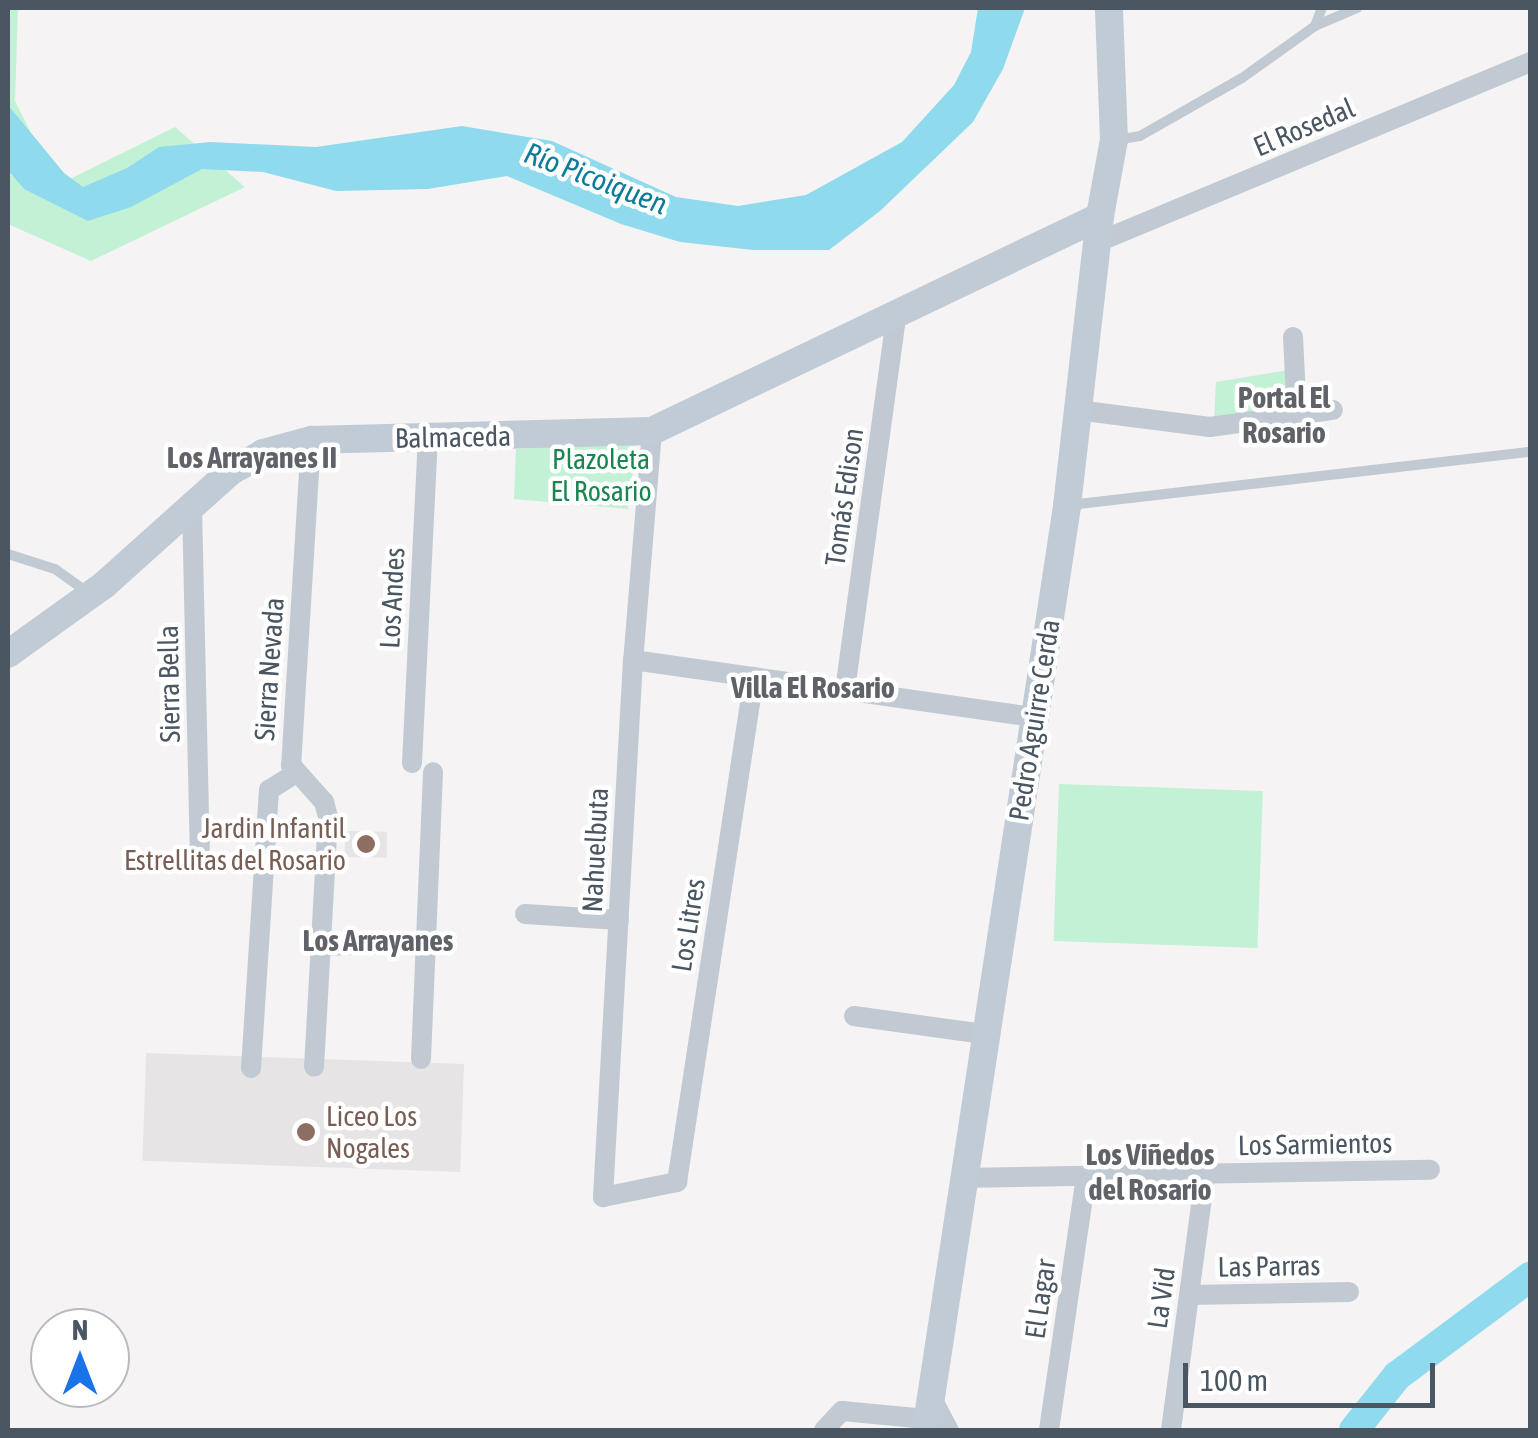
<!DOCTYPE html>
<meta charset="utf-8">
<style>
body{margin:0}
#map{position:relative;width:1538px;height:1438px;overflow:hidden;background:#f5f3f3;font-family:"Asap Condensed",sans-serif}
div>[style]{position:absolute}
.education>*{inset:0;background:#e6e4e5;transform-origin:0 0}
.green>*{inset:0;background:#c3f1d5;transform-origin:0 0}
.water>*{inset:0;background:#90daee}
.river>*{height:30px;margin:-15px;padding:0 15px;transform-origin:15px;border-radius:15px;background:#90daee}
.lane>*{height:10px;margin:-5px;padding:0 5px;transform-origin:5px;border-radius:5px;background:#c1cad2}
.street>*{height:20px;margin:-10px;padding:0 10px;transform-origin:10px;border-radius:10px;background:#c1cad2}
.secondary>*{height:28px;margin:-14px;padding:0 14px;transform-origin:14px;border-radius:14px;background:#c1cbd6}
.dots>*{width:28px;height:28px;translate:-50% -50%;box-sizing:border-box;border:5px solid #fff;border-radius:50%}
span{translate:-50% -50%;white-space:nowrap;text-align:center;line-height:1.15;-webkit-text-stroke:9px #fff;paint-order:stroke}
.street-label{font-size:28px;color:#4a5661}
.park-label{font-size:28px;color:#17864f}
.education-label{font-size:28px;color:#785e54}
.right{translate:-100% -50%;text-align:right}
.left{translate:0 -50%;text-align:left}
.water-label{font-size:30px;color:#0c7c9b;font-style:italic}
.neighbourhood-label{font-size:30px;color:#5f6368;font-weight:700}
.frame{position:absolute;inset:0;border:10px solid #4a5661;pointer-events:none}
.north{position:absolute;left:30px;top:1308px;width:100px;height:100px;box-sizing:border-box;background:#fff;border:2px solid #b7bbc0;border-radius:50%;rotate:0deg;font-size:28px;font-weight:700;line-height:40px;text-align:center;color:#4a5661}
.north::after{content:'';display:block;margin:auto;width:35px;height:45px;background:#1a73e8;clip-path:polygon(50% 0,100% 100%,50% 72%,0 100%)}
.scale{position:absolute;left:1183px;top:1363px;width:252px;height:45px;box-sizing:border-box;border:5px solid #4a5661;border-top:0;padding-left:12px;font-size:30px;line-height:35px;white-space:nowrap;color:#4a5661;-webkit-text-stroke:8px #fff;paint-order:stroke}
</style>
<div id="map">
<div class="education">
<i style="left:345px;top:831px;width:42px;height:26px;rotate:1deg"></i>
<i style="left:464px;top:1064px;width:108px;height:318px;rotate:92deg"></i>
</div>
<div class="green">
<i style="clip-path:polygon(8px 8px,18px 8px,15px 101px,42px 155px,70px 179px,175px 127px,245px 187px,91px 261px,8px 224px)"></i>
<i style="clip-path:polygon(1288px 370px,1290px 410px,1214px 419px,1216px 382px)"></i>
<i style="clip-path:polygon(637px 442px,628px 509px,514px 499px,516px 449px)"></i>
<i style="left:1059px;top:784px;width:204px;height:157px;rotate:2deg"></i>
</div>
<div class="water">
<i style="clip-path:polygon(978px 8px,1025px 8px,1003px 69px,973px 122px,880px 211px,829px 250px,753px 250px,680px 242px,621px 224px,507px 176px,428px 189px,336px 191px,263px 172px,202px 169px,131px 207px,88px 221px,24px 189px,8px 170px,8px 105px,64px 173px,83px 187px,127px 168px,159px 147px,210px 142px,316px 147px,462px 126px,552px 141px,676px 197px,738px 206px,806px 195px,902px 142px,954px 85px,971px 52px)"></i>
</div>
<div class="river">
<i style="left:1354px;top:1430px;width:69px;rotate:-51.5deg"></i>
<i style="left:1397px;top:1376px;width:166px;rotate:-36.7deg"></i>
</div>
<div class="lane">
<i style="left:1315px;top:26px;width:19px;rotate:-69deg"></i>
<i style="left:1115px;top:140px;width:25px;rotate:-9deg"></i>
<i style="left:1140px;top:136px;width:117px;rotate:-29.6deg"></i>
<i style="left:1242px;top:78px;width:90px;rotate:-35.5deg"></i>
<i style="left:1315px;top:26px;width:46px;rotate:-23.2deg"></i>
<i style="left:1070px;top:505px;width:463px;rotate:-6.6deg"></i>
<i style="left:8px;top:554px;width:49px;rotate:17.7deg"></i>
<i style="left:55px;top:569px;width:43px;rotate:35.5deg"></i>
</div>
<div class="street">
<i style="left:1098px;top:242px;width:468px;rotate:-22.6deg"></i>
<i style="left:1293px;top:337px;width:79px;rotate:87.1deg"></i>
<i style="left:1077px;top:410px;width:134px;rotate:7.3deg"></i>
<i style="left:1210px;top:427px;width:124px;rotate:-7.9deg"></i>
<i style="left:652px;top:431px;width:230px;rotate:94.7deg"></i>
<i style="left:633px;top:660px;width:538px;rotate:93.2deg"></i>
<i style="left:603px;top:1197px;width:76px;rotate:-11.5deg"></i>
<i style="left:677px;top:1182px;width:511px;rotate:-81.33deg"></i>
<i style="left:311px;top:440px;width:326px;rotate:93.5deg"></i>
<i style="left:291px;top:765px;width:50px;rotate:48.3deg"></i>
<i style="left:324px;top:802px;width:16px;rotate:75deg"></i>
<i style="left:328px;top:817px;width:250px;rotate:93.2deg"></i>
<i style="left:192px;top:507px;width:352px;rotate:88.7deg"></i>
<i style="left:633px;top:660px;width:406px;rotate:8.1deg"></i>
<i style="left:845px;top:690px;width:382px;rotate:-82.2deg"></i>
<i style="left:412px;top:763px;width:327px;rotate:-87.2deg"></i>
<i style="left:525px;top:914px;width:94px;rotate:3.7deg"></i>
<i style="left:320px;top:946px;width:103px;rotate:-1.7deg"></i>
<i style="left:854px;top:1016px;width:131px;rotate:7.9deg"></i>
<i style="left:421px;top:1059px;width:287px;rotate:-87.6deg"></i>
<i style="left:251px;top:1068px;width:279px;rotate:-86.3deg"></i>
<i style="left:269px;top:790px;width:31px;rotate:-32deg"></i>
<i style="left:961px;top:1178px;width:469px;rotate:-1deg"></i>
<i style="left:1189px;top:1295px;width:160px;rotate:-1.1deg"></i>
<i style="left:930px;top:1395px;width:40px;rotate:62deg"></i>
<i style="left:824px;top:1430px;width:26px;rotate:-47deg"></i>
<i style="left:842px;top:1411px;width:85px;rotate:5.4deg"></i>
<i style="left:1049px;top:1430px;width:257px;rotate:-81.7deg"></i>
<i style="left:1171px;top:1430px;width:258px;rotate:-82.4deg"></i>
</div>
<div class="secondary">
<i style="left:8px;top:654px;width:118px;rotate:-35.7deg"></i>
<i style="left:104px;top:585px;width:171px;rotate:-41.9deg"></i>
<i style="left:231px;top:471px;width:37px;rotate:-29deg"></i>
<i style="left:263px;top:453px;width:50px;rotate:-15.2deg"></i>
<i style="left:311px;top:440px;width:341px;rotate:-1.5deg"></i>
<i style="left:652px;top:431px;width:497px;rotate:-25.6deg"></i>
<i style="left:926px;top:1430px;width:935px;rotate:-81.32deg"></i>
<i style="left:1067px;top:506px;width:292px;rotate:-83.5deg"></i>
<i style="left:1100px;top:216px;width:77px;rotate:-79.6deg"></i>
<i style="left:1114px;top:140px;width:132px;rotate:-92.2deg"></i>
</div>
<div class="dots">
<i style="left:366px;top:844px;background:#8d6e63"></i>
<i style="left:306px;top:1132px;background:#8d6e63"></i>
</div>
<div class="street-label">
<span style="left:1304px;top:127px;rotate:-23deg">El Rosedal</span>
<span style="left:453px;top:437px;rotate:-1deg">Balmaceda</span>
<span style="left:844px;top:497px;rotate:-82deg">Tomás Edison</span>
<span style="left:392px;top:598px;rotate:-87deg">Los Andes</span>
<span style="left:269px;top:669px;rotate:-86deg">Sierra Nevada</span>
<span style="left:169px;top:684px;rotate:-91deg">Sierra Bella</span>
<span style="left:1034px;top:720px;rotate:-81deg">Pedro Aguirre Cerda</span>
<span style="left:595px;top:850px;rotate:-87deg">Nahuelbuta</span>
<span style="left:688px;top:925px;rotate:-81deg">Los Litres</span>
<span style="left:1315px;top:1144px;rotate:-1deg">Los Sarmientos</span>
<span style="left:1269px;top:1266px;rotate:-1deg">Las Parras</span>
<span style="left:1161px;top:1298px;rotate:-82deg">La Vid</span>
<span style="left:1040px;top:1299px;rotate:-82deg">El Lagar</span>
</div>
<div class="park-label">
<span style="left:601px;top:475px">Plazoleta<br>El Rosario</span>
</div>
<div class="education-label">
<span class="right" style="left:346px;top:844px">Jardin Infantil<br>Estrellitas del Rosario</span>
<span class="left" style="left:326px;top:1132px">Liceo Los<br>Nogales</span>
</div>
<div class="water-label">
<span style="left:596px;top:178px;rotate:21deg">Río Picoiquen</span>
</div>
<div class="neighbourhood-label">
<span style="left:1284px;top:414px">Portal El<br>Rosario</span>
<span style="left:252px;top:457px">Los Arrayanes II</span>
<span style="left:813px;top:687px">Villa El Rosario</span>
<span style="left:378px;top:940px">Los Arrayanes</span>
<span style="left:1150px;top:1171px">Los Viñedos<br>del Rosario</span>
</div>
<div class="frame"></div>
<div class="north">N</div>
<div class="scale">100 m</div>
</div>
